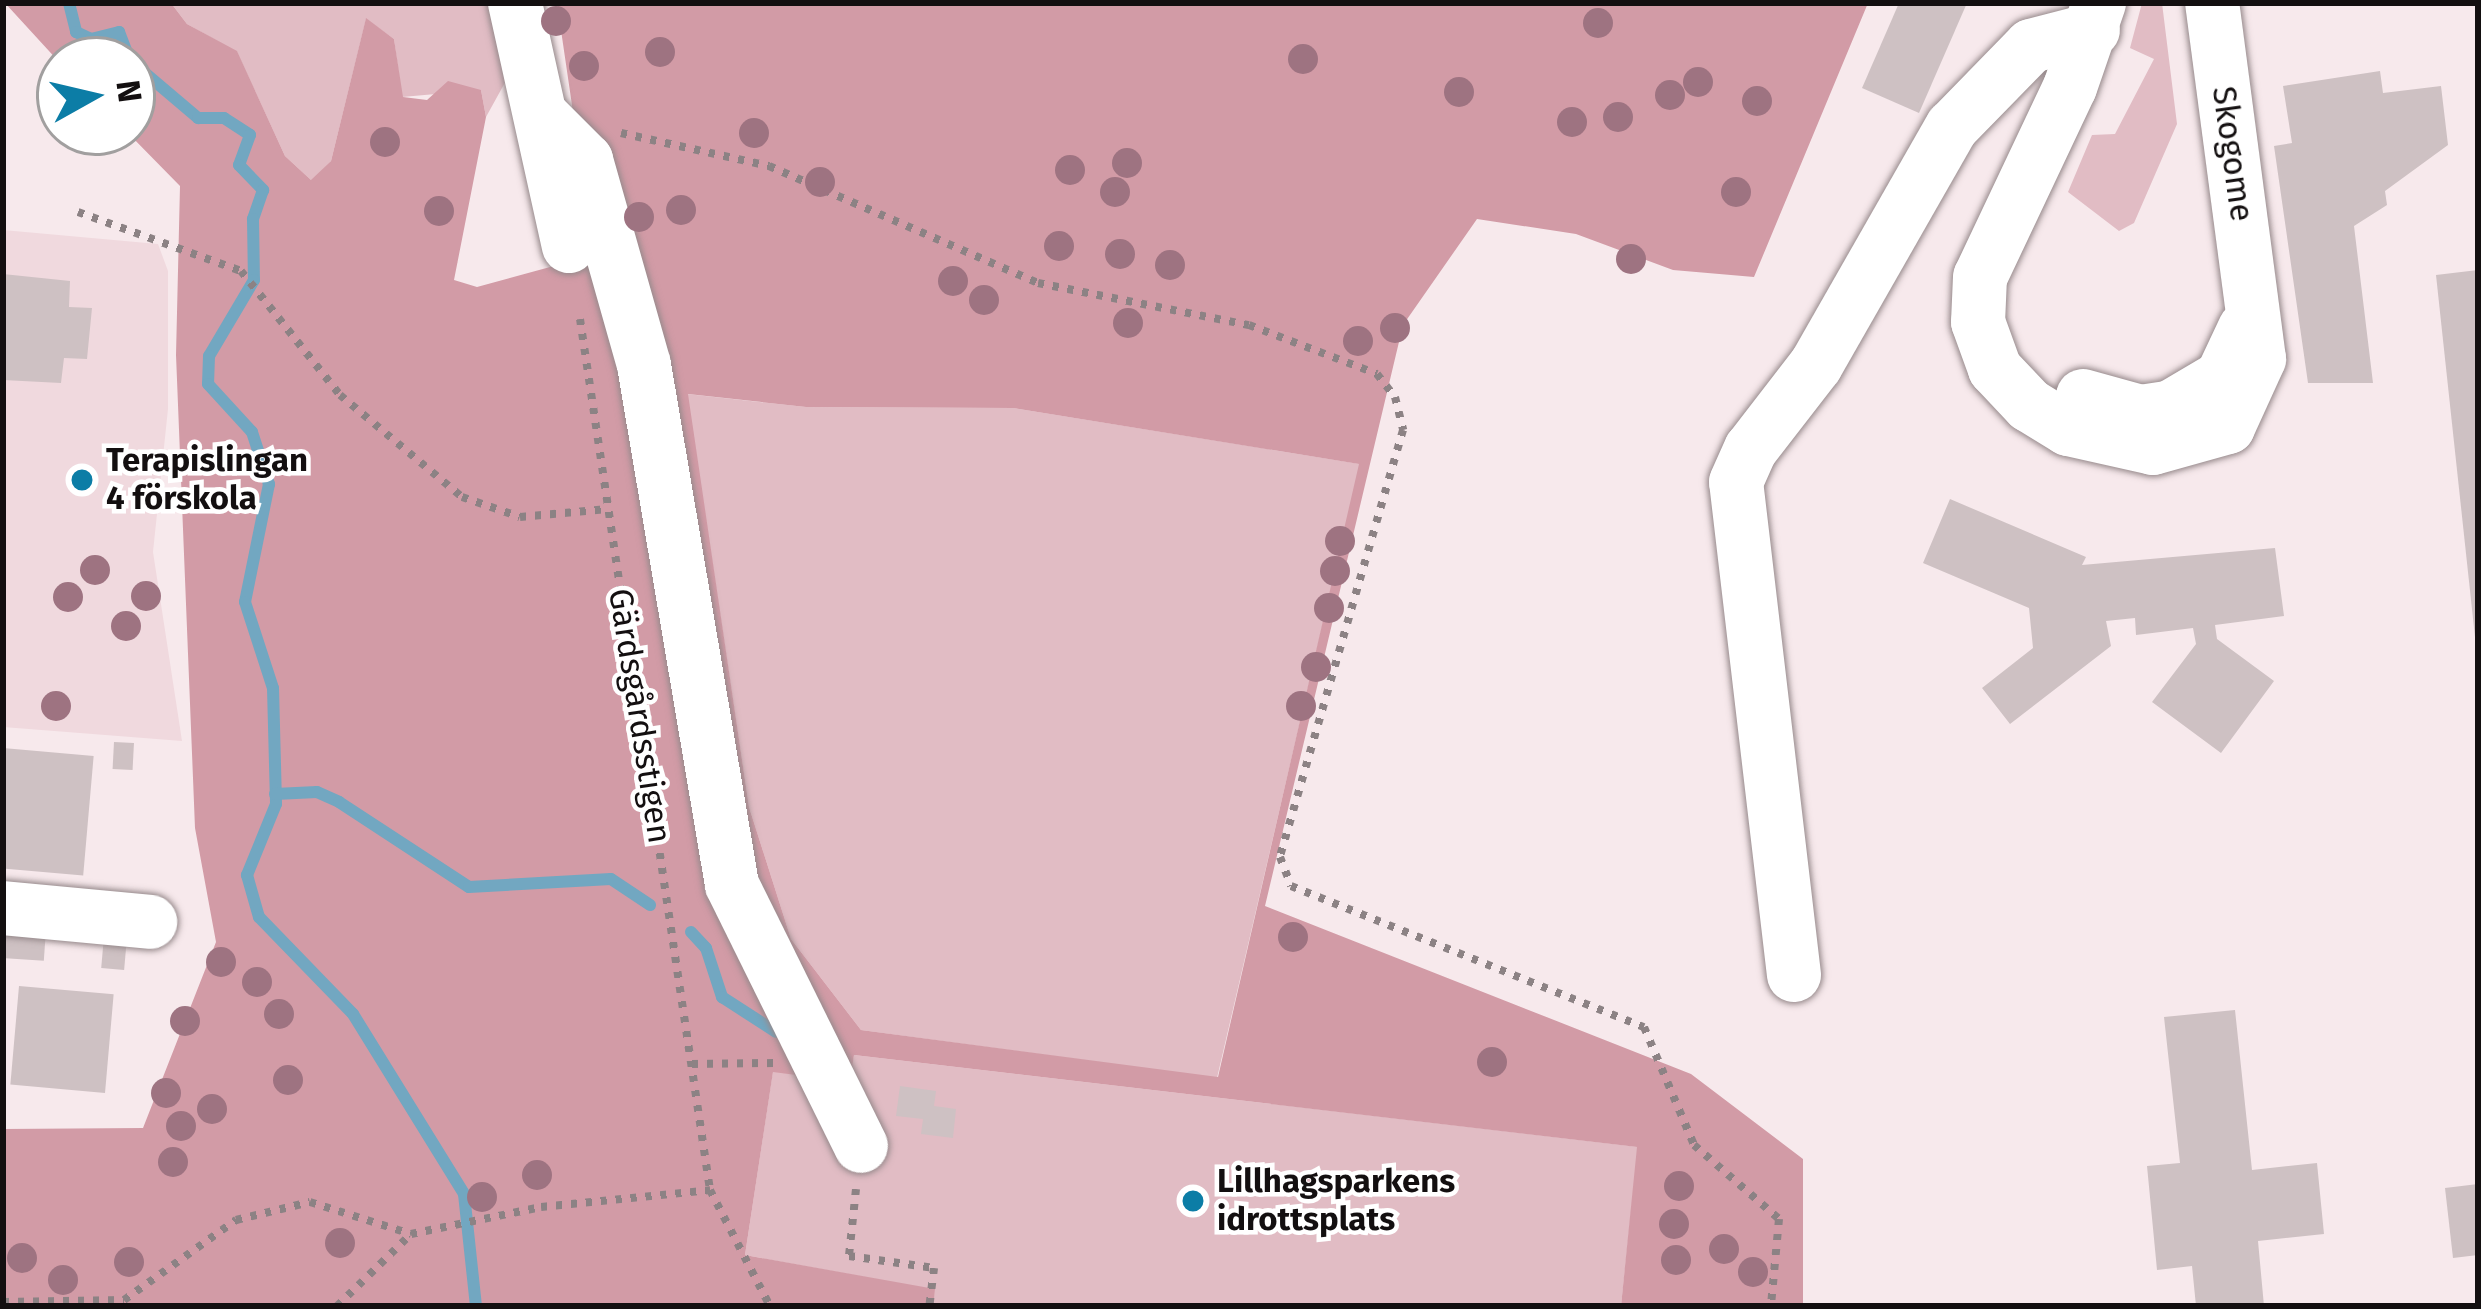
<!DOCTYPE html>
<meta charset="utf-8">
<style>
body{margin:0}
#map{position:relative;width:2481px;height:1309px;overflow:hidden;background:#f7e9ec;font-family:"Fira Sans",sans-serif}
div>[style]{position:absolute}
.built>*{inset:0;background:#f0d9de}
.green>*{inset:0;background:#e1bcc4}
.forest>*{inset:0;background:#d29ba6}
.stream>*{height:12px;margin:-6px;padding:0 6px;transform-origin:6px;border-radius:6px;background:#72a7c1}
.building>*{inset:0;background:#cec1c3;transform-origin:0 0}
.path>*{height:8px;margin-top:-4px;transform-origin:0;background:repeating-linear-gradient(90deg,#8c8284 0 6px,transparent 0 15px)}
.roads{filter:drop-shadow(0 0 3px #978a8c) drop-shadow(0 0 3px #978a8c)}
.minor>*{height:54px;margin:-27px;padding:0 27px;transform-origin:27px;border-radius:27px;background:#fff}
.trees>*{width:30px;height:30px;margin:-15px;border-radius:50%;background:#9e7381}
.dots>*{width:33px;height:33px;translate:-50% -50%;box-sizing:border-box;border:6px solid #fff;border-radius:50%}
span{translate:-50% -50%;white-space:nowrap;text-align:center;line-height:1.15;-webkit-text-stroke:9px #fff;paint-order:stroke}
.street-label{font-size:33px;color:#130f10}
.poi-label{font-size:33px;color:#130f10;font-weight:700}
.left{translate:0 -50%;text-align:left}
.frame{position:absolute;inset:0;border:6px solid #130f10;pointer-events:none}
.north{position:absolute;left:36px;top:36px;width:120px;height:120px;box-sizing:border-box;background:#fff;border:3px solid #a19f9f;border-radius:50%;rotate:82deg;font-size:33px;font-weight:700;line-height:48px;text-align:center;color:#130f10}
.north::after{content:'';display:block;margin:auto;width:42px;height:54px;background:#0c7da6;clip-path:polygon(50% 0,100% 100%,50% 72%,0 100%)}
</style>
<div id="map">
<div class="built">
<i style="clip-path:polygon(3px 230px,158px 244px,168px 271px,168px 409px,153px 552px,182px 741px,3px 727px)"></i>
</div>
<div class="green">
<i style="clip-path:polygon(171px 3px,503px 3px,513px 68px,486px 117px,481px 90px,402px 97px,394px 39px,366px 19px,331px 161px,312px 181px,285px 156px,237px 52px,187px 24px)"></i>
<i style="clip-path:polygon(2142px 3px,2162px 3px,2177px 124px,2134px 223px,2119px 231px,2068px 192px,2092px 135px,2115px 134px,2154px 59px,2130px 48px)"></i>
<i style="clip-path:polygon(687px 394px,806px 407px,1013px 408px,1360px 464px,1217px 1078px,861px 1030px,791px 939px,749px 807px)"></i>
<i style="clip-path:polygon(854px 1055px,1638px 1147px,1621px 1306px,934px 1306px,935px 1290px,745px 1255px,773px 1071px,849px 1082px)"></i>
</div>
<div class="forest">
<i style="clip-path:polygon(evenodd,5px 3px,171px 3px,187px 24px,237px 51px,285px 156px,311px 180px,331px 161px,366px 18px,394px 39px,403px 97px,427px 100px,448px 81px,481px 90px,486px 117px,454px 280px,477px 287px,594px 255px,557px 3px,1868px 3px,1754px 277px,1673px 270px,1576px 234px,1477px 219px,1403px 325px,1265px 906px,1691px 1074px,1803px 1159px,1803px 1306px,1621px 1306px,1637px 1147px,854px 1055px,850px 1082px,773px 1072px,745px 1255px,935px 1289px,934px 1306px,3px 1306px,3px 1129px,143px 1128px,216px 942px,195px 828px,176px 355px,180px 186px,127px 132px,132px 60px,60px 63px,5px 3px,688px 394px,806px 407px,1013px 408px,1359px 464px,1218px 1077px,861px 1030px,791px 939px,749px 807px,688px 394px)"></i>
</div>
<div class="stream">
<i style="left:69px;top:3px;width:30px;rotate:76deg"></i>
<i style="left:76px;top:32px;width:17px;rotate:25deg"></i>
<i style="left:91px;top:39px;width:29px;rotate:-14deg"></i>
<i style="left:119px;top:32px;width:30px;rotate:69deg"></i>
<i style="left:132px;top:62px;width:87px;rotate:40.3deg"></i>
<i style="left:198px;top:118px;width:26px"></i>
<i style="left:224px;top:118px;width:31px;rotate:33deg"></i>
<i style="left:250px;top:135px;width:32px;rotate:110deg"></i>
<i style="left:239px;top:165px;width:35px;rotate:46deg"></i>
<i style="left:263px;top:190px;width:31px;rotate:109deg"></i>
<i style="left:253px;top:219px;width:61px;rotate:89.1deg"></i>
<i style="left:254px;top:280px;width:88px;rotate:120.6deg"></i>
<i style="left:209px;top:356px;width:28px;rotate:92deg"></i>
<i style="left:208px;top:384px;width:65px;rotate:47.5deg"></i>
<i style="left:252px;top:432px;width:55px;rotate:71.9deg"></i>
<i style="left:269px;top:484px;width:120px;rotate:101.5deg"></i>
<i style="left:245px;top:602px;width:90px;rotate:72deg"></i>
<i style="left:273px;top:688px;width:116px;rotate:88.5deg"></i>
<i style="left:276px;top:804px;width:77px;rotate:112.2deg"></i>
<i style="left:247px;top:875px;width:44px;rotate:74.1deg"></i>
<i style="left:259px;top:917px;width:135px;rotate:45.9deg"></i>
<i style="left:353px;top:1014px;width:211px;rotate:58.3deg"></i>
<i style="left:464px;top:1194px;width:113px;rotate:83.9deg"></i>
<i style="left:275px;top:794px;width:42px;rotate:-2.7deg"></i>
<i style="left:317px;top:792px;width:24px;rotate:24deg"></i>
<i style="left:339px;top:802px;width:155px;rotate:33.2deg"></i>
<i style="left:469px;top:887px;width:142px;rotate:-3.2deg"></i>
<i style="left:611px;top:879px;width:47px;rotate:33.7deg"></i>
<i style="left:691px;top:932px;width:22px;rotate:47deg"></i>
<i style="left:706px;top:948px;width:52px;rotate:71.9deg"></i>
<i style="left:722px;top:997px;width:64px;rotate:32.9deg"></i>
</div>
<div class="building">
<i style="clip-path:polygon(1899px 3px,1967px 3px,1919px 113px,1862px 88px)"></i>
<i style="clip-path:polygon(2380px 71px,2383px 93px,2441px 86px,2448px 145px,2385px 191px,2387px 205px,2354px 226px,2373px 383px,2308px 383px,2274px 146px,2292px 143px,2283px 86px)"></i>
<i style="clip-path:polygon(2478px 270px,2478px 637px,2475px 637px,2436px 275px)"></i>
<i style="clip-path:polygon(3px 274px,70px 281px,69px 307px,92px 308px,87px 359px,64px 358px,61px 383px,3px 380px)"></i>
<i style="clip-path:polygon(1950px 499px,2086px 557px,2082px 565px,2275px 548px,2284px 616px,2215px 625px,2217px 639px,2274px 681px,2221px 753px,2152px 702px,2196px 644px,2193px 628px,2136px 635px,2135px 618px,2106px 621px,2111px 646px,2010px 724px,1982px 688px,2033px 648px,2029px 608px,1923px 563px)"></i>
<i style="left:114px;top:742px;width:20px;height:27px;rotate:3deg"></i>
<i style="left:3px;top:748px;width:91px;height:120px;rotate:5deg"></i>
<i style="left:4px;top:928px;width:42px;height:30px;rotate:4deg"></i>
<i style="left:104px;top:936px;width:23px;height:32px;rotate:5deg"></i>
<i style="left:19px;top:986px;width:95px;height:99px;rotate:5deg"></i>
<i style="clip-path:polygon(2235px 1010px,2252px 1170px,2317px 1163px,2324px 1234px,2258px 1241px,2264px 1306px,2196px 1306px,2192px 1266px,2157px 1270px,2147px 1166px,2180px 1163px,2164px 1017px)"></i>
<i style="clip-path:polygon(900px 1086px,936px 1091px,934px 1106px,956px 1109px,953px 1138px,921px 1134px,923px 1119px,896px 1116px)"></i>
<i style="clip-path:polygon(2478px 1184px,2478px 1255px,2453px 1258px,2445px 1188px)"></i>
</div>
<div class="path">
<i style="left:621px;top:133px;width:152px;rotate:12.6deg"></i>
<i style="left:769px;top:166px;width:293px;rotate:23.5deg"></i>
<i style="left:1038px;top:283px;width:215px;rotate:11.3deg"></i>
<i style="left:1249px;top:325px;width:137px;rotate:20.9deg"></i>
<i style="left:1377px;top:374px;width:29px;rotate:52deg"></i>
<i style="left:1395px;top:397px;width:34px;rotate:76deg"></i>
<i style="left:1403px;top:430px;width:444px;rotate:106.1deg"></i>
<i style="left:1280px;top:857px;width:31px;rotate:69deg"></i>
<i style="left:1291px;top:886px;width:380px;rotate:21.8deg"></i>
<i style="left:1644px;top:1027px;width:128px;rotate:67deg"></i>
<i style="left:1694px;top:1145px;width:113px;rotate:41deg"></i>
<i style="left:1779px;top:1219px;width:87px;rotate:95.3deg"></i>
<i style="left:78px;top:212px;width:173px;rotate:19.9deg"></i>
<i style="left:241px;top:271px;width:159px;rotate:51.4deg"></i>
<i style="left:340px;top:395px;width:159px;rotate:39.9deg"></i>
<i style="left:462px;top:497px;width:61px;rotate:19deg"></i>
<i style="left:520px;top:517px;width:88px;rotate:-5.2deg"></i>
<i style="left:580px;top:319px;width:881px;rotate:81.51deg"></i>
<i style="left:710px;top:1190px;width:131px;rotate:62.7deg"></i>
<i style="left:692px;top:1064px;width:82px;rotate:-0.7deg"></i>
<i style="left:856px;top:1189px;width:67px;rotate:96deg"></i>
<i style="left:849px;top:1256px;width:86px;rotate:8deg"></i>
<i style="left:934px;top:1268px;width:38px;rotate:97deg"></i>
<i style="left:3px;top:1302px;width:121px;rotate:-0.9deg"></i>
<i style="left:124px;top:1300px;width:138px;rotate:-35.5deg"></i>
<i style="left:236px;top:1220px;width:76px;rotate:-13.7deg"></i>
<i style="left:310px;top:1202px;width:106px;rotate:17.6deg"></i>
<i style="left:411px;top:1234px;width:133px;rotate:-11.7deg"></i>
<i style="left:541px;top:1207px;width:170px;rotate:-5.7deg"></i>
<i style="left:337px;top:1306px;width:103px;rotate:-44.2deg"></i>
</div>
<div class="roads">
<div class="minor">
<i style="left:515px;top:3px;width:249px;rotate:77.5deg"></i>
<i style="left:2099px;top:3px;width:89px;rotate:109deg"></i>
<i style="left:2070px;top:87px;width:210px;rotate:115.3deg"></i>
<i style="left:1980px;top:277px;width:45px;rotate:92.5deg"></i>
<i style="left:1978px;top:322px;width:50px;rotate:70.1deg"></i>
<i style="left:1995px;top:369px;width:50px;rotate:46.6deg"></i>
<i style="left:2029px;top:405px;width:46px;rotate:31.6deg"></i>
<i style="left:2068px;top:429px;width:87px;rotate:12.6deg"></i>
<i style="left:2153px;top:448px;width:78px;rotate:-15.6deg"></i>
<i style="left:2228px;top:427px;width:75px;rotate:-65.5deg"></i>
<i style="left:2259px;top:359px;width:359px;rotate:-97.5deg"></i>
<i style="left:541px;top:115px;width:64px;rotate:45deg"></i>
<i style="left:586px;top:160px;width:213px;rotate:74.2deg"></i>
<i style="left:644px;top:365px;width:527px;rotate:80.39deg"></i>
<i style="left:732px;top:885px;width:291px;rotate:63.7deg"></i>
<i style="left:2083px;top:396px;width:60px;rotate:15.4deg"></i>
<i style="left:2141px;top:412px;width:30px;rotate:-9deg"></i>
<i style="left:2171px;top:407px;width:59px;rotate:-30.5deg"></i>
<i style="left:2222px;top:377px;width:54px;rotate:-64.9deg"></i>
<i style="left:3px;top:908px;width:148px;rotate:5.4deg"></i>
<i style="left:1794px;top:975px;width:496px;rotate:-96.7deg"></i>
<i style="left:1736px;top:482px;width:36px;rotate:-66deg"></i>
<i style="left:1751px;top:449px;width:106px;rotate:-52.3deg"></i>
<i style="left:1816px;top:365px;width:274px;rotate:-60.3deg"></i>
<i style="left:1952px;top:127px;width:113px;rotate:-45.7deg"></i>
<i style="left:2031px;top:46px;width:64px;rotate:-14.5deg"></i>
</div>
</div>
<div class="trees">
<i style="left:556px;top:21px"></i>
<i style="left:1598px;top:23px"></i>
<i style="left:660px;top:52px"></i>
<i style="left:1303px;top:59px"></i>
<i style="left:584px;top:66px"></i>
<i style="left:1698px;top:82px"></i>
<i style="left:1459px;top:92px"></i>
<i style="left:1670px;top:95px"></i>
<i style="left:1757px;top:101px"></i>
<i style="left:1618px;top:117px"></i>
<i style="left:1572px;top:122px"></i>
<i style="left:754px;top:133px"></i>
<i style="left:385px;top:142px"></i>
<i style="left:1127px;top:163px"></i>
<i style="left:1070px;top:170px"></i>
<i style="left:820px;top:182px"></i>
<i style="left:1115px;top:192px"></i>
<i style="left:1736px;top:192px"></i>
<i style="left:681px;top:210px"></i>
<i style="left:439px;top:211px"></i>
<i style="left:639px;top:217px"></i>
<i style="left:1059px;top:246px"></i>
<i style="left:1120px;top:254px"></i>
<i style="left:1631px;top:259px"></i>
<i style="left:1170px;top:265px"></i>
<i style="left:953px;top:281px"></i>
<i style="left:984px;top:300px"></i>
<i style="left:1128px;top:323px"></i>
<i style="left:1395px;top:328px"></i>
<i style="left:1358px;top:341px"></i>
<i style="left:1340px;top:541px"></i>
<i style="left:95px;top:570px"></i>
<i style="left:1335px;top:571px"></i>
<i style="left:146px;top:596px"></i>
<i style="left:68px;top:597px"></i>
<i style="left:1329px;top:608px"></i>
<i style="left:126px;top:626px"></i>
<i style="left:1316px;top:667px"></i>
<i style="left:56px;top:706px"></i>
<i style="left:1301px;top:706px"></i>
<i style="left:1293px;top:937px"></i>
<i style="left:221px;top:962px"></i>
<i style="left:257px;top:982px"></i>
<i style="left:279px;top:1014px"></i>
<i style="left:185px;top:1021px"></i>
<i style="left:1492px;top:1062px"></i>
<i style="left:288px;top:1080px"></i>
<i style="left:166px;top:1093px"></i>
<i style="left:212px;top:1109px"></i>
<i style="left:181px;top:1126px"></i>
<i style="left:173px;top:1162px"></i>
<i style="left:537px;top:1175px"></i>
<i style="left:1679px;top:1186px"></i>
<i style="left:482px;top:1197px"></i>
<i style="left:1674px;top:1224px"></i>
<i style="left:340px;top:1243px"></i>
<i style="left:1724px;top:1249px"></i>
<i style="left:22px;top:1258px"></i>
<i style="left:1676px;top:1260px"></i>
<i style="left:129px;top:1262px"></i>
<i style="left:1753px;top:1272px"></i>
<i style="left:63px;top:1280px"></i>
</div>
<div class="dots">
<i style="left:82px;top:480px;background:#0c7da6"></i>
<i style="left:1193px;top:1201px;background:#0c7da6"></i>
</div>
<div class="street-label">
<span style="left:2232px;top:154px;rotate:82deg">Skogome</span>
<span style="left:639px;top:716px;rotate:81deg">Gärdsgårdsstigen</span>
</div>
<div class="poi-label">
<span class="left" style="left:106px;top:480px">Terapislingan<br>4 förskola</span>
<span class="left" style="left:1217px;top:1201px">Lillhagsparkens<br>idrottsplats</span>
</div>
<div class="frame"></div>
<div class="north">N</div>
</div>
